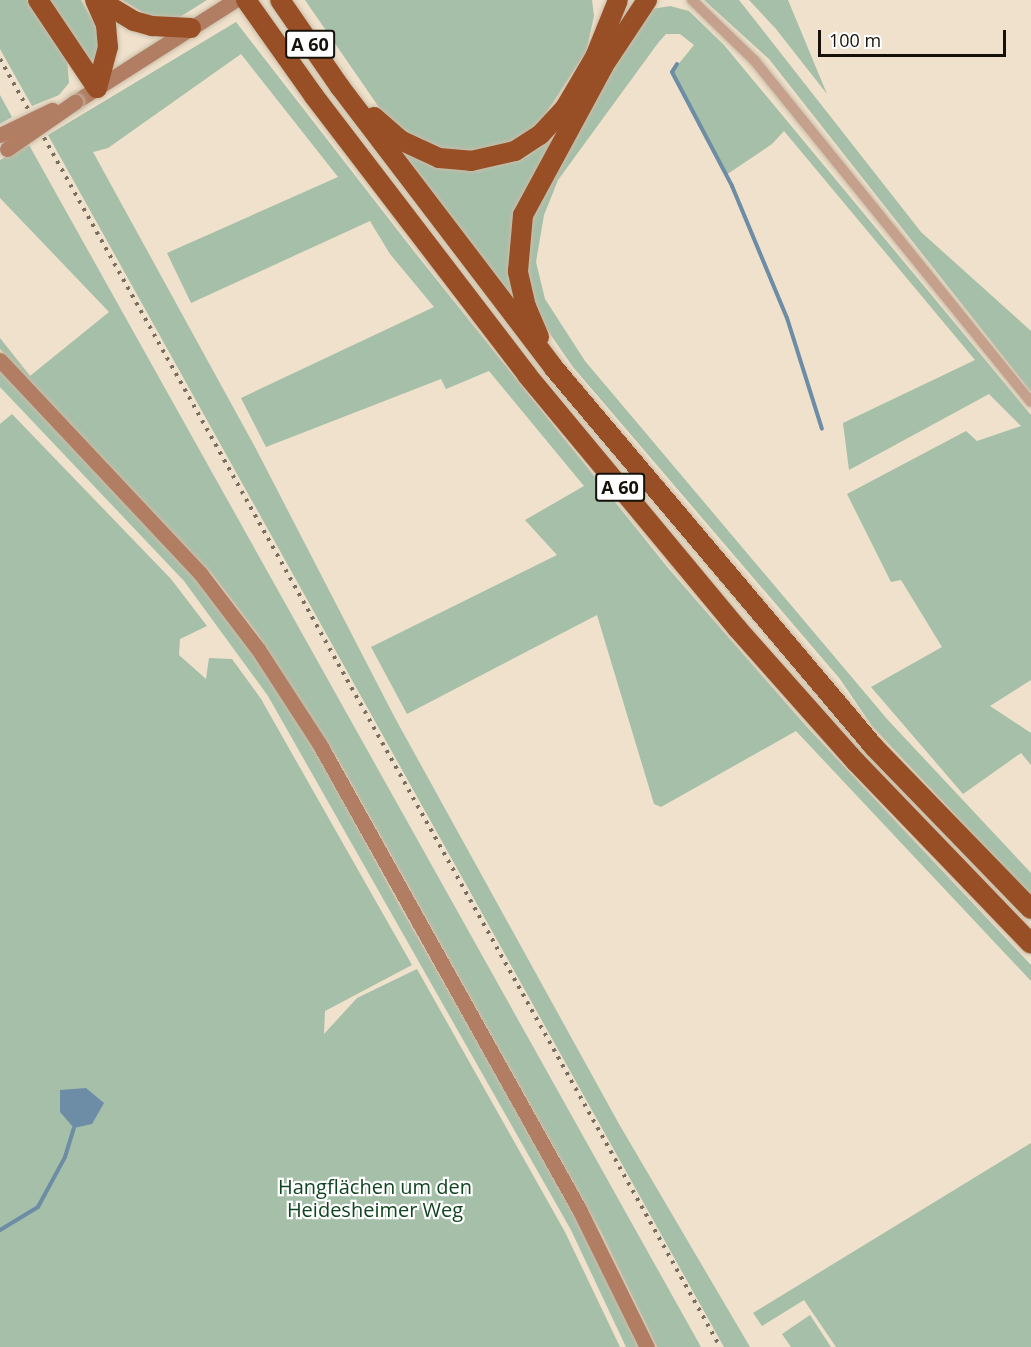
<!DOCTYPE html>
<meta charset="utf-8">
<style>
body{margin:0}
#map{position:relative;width:1031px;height:1347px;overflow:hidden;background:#efe1cb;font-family:"Open Sans",sans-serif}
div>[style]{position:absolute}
.green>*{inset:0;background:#a5bfa9}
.water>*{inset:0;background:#6d8ca5}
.stream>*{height:4px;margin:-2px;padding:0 2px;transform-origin:2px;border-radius:2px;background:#6d8ca5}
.roads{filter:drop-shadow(0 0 2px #c8bca8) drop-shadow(0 0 2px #c8bca8)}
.street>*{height:10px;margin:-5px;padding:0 5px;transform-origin:5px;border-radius:5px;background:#c4a08d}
.secondary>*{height:15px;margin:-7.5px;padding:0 7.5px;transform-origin:7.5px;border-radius:7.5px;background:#b27e63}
.highway>*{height:20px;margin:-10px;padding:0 10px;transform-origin:10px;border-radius:10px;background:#984f25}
.rail>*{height:4px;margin-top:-2px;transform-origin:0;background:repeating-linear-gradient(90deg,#776e60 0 3px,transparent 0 9px)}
.bridges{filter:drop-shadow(0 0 2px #c8bca8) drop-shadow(0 0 2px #c8bca8)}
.secondary-bridge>*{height:15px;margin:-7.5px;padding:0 7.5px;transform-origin:7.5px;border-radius:7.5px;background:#b27e63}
span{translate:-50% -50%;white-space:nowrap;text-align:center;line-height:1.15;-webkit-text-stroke:4.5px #fff;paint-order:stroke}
.shield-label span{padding:2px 4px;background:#fff;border:2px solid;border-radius:4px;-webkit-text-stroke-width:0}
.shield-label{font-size:18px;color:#16120a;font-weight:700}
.park-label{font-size:20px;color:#114420}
.scale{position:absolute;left:818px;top:30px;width:188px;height:27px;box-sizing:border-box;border:3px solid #16120a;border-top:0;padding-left:8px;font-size:18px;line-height:21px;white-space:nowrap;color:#16120a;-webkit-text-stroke:4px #fff;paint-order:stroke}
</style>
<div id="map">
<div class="green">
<i style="clip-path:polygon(0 0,27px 0,67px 59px,69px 83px,59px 95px,32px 106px,0 49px)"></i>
<i style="clip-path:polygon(46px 0,81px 0,95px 25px,101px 46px,97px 65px,91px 63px)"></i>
<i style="clip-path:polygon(122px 0,207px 0,175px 20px,149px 16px)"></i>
<i style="clip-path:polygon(305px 0,592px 0,594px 16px,586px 52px,539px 124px,511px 144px,462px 153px,438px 149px,408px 137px,385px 116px)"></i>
<i style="clip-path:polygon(704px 0,739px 0,921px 232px,1031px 331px,1031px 392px,769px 59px)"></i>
<i style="clip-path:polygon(749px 0,788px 0,827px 94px,776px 29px)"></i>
<i style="clip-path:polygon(670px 6px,689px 11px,724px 45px,1031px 415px,1031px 680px,990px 706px,1031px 733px,1031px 765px,1021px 753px,963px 794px,871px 687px,942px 647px,901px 580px,891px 582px,847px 494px,966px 431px,977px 441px,1021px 426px,989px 394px,849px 470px,843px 423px,975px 360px,784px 131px,772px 144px,726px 175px,672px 72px,694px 45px,680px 34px,666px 34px,658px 43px,558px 180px,544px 215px,536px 262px,545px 299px,585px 361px,887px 719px,1031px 873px,1031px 896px,872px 726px,840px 679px,573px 367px,539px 318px,524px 262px,533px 209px,641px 21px,652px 9px)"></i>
<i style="clip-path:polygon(236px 22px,416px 254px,668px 568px,806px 726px,1031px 965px,1031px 981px,796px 731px,661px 807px,654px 804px,597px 615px,407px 714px,371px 647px,557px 555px,525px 520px,584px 486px,489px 371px,446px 389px,441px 379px,266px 447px,241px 398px,434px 307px,390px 254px,370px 221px,191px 303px,167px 253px,338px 177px,241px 54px,108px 148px,93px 152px,255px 447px,395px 718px,619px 1124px,750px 1347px,724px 1347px,48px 135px)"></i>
<i style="clip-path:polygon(0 95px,12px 117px,0 124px)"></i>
<i style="clip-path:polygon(569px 112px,517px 213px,521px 311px,398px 146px,467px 167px)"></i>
<i style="clip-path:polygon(29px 145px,133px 331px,701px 1347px,657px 1347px,601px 1232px,339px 761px,257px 633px,213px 575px,0 349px,0 338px,30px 376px,109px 312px,0 198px,0 160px)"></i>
<i style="clip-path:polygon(0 371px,194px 577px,255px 656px,318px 755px,399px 905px,575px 1213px,638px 1347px,626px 1347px,571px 1230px,268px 696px,184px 581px,0 387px)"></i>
<i style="clip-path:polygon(12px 414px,171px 579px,207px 626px,180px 639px,179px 655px,206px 679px,209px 658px,232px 659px,261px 699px,412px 965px,325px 1011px,324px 1034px,357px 998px,417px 969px,565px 1232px,620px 1347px,0 1347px,0 424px)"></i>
<i style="clip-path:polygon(1031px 1143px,1031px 1347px,836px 1347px,804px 1300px,762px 1326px,753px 1313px)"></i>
<i style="clip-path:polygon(810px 1315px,831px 1347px,791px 1347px,782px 1334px)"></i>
</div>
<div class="water">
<i style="clip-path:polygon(86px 1088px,104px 1103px,92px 1124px,74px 1128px,60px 1112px,60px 1090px)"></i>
</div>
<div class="stream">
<i style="left:677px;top:64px;width:9px;rotate:122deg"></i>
<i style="left:672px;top:72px;width:129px;rotate:62.2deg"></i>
<i style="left:732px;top:186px;width:143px;rotate:67.4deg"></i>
<i style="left:787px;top:318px;width:116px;rotate:72.5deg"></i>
<i style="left:0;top:1230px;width:44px;rotate:-31.2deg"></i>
<i style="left:38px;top:1207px;width:57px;rotate:-61.6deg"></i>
<i style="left:65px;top:1157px;width:30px;rotate:-73deg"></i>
</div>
<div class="roads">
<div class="street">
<i style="left:692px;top:0;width:86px;rotate:44.1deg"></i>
<i style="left:754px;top:60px;width:440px;rotate:51deg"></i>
</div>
<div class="secondary">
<i style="left:75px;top:102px;width:190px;rotate:-32.5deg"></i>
<i style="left:0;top:360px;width:292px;rotate:46.8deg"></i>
<i style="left:200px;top:573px;width:96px;rotate:52.7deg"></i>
<i style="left:258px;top:649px;width:114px;rotate:57.1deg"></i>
<i style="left:320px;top:745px;width:531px;rotate:60.83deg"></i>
<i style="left:579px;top:1209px;width:154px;rotate:63.8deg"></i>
</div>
<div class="highway">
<i style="left:38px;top:0;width:106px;rotate:56.2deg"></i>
<i style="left:95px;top:0;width:27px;rotate:66deg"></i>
<i style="left:106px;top:25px;width:22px;rotate:85deg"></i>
<i style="left:108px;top:47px;width:42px;rotate:105deg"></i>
<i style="left:99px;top:0;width:41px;rotate:31deg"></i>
<i style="left:134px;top:21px;width:19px;rotate:16deg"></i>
<i style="left:152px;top:26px;width:39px;rotate:3deg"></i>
<i style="left:246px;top:0;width:118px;rotate:54.7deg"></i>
<i style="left:314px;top:96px;width:351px;rotate:52.6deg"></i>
<i style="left:527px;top:375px;width:329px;rotate:50.3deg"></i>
<i style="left:737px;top:628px;width:179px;rotate:48.4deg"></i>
<i style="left:856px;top:762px;width:252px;rotate:46.1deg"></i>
<i style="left:280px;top:0;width:106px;rotate:55.4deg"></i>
<i style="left:340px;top:87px;width:352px;rotate:52.7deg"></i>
<i style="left:553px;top:367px;width:496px;rotate:49.8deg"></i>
<i style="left:873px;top:746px;width:227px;rotate:45.9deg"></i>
<i style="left:374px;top:117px;width:35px;rotate:41deg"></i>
<i style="left:400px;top:140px;width:43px;rotate:24.8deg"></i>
<i style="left:439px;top:158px;width:32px;rotate:5deg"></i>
<i style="left:471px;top:161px;width:45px;rotate:-12.8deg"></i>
<i style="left:515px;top:151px;width:30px;rotate:-33deg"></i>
<i style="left:540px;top:135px;width:37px;rotate:-47deg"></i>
<i style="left:565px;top:108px;width:59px;rotate:-59.5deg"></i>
<i style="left:595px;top:57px;width:61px;rotate:-68deg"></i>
<i style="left:539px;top:337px;width:33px;rotate:-113deg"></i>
<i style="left:526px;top:307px;width:37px;rotate:-103deg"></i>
<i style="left:518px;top:271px;width:56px;rotate:-84.9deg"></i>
<i style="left:523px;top:215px;width:170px;rotate:-61.6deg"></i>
<i style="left:604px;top:65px;width:78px;rotate:-56.5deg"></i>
</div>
</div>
<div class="rail">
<i style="left:0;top:59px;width:1476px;rotate:60.79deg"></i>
</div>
<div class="bridges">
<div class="secondary-bridge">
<i style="left:0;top:135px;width:58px;rotate:-25.7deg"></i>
<i style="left:7px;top:149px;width:83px;rotate:-34.7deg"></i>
</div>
</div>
<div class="shield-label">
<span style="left:310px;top:44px">A 60</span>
<span style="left:620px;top:487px">A 60</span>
</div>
<div class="park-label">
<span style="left:375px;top:1198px">Hangflächen um den<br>Heidesheimer Weg</span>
</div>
<div class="scale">100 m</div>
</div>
